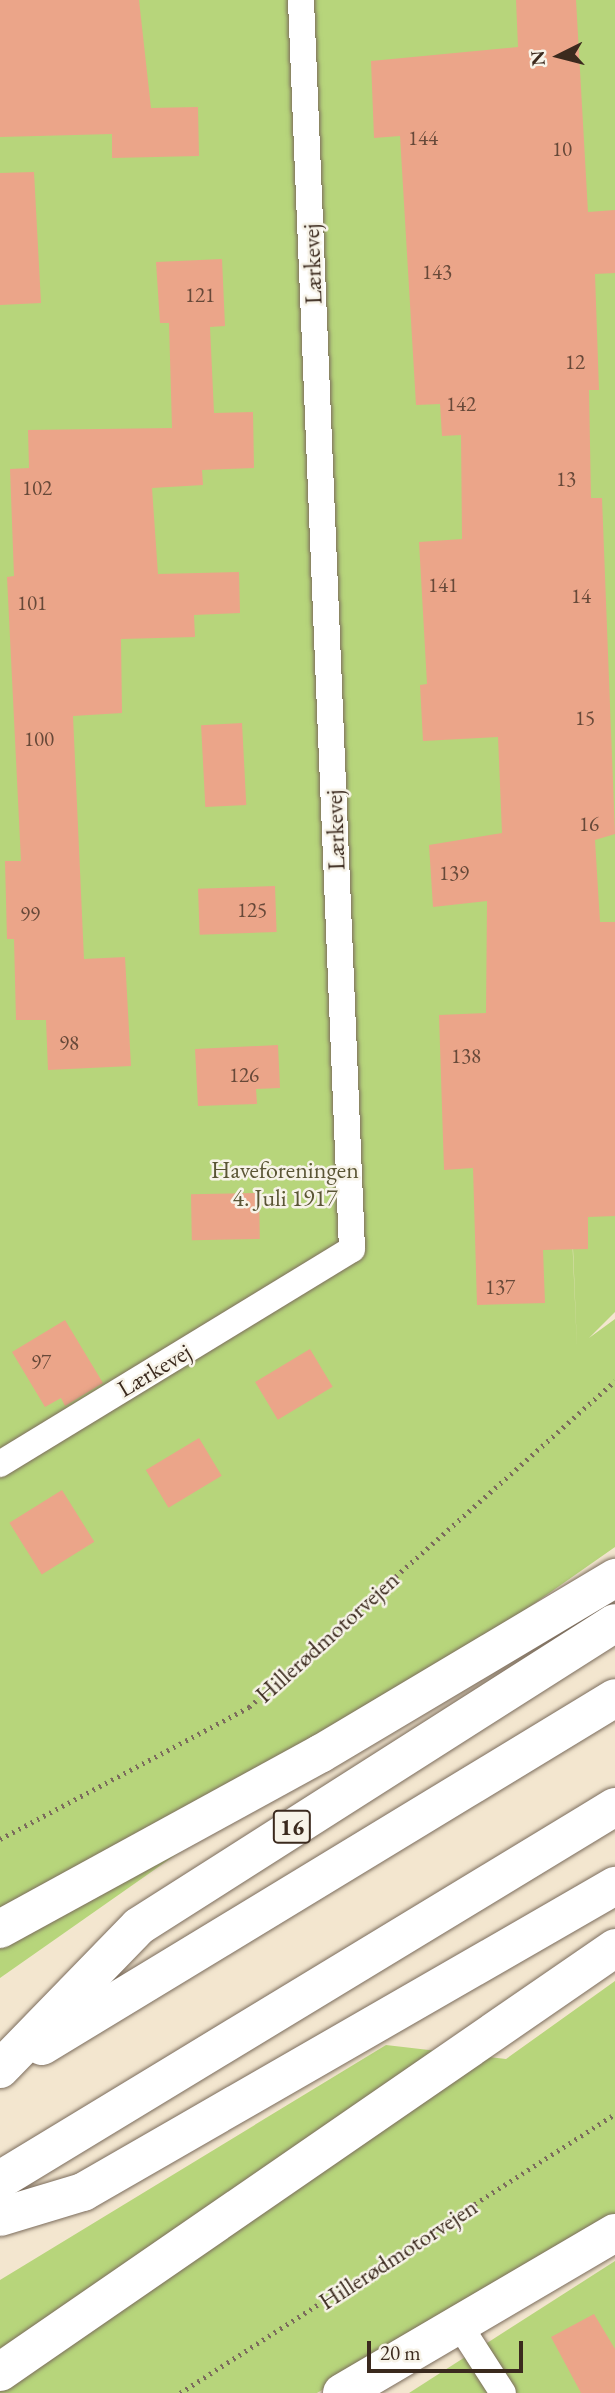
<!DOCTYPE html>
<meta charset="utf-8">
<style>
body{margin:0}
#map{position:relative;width:615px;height:2393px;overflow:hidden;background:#f3e6cf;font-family:"EB Garamond",serif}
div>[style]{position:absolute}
.green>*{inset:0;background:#b7d57b}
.building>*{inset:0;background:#eba589;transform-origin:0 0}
.path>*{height:4.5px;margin-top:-2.25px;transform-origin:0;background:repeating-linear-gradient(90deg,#7b6c5c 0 2px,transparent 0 7px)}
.roads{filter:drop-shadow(0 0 2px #7b6c5c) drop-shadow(0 0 2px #7b6c5c)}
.service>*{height:26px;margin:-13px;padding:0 13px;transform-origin:13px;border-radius:13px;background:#fff}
.minor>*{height:38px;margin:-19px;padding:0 19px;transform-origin:19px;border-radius:19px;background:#fff}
.motorway>*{height:38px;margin:-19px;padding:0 19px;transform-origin:19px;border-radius:19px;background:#fff}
span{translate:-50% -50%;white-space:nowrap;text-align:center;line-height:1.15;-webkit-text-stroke:5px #f7f3e8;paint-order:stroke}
.number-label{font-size:21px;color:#674939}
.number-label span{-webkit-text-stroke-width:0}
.shield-label span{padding:2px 5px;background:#f7f3e8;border:2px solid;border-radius:5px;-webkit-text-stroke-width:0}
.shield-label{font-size:23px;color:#3b2a1e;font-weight:700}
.street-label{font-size:24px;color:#3b2a1e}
.park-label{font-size:24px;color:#5a5535}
.north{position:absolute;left:524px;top:21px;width:70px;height:70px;-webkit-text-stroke:5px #f7f3e8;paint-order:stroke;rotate:264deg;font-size:19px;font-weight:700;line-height:28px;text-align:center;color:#3b2a1e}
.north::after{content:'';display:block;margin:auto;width:24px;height:32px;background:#3b2a1e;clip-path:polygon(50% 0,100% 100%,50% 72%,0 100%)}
.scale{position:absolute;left:367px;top:2341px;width:156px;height:32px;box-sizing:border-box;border:4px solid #3b2a1e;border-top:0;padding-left:9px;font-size:21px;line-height:24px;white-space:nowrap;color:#3b2a1e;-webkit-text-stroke:5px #f7f3e8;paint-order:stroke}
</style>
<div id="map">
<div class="green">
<i style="clip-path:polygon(0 0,518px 0,577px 1348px,523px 0,615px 0,615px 1312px,589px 1338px,615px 1319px,615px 1547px,0 1978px)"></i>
<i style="clip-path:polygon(615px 1981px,615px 2216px,317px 2393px,0 2393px,0 2280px,386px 2045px,506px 2059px)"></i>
<i style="clip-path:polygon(615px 2261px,615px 2393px,409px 2393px)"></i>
</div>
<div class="building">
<i style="clip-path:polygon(0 0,139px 0,151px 108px,198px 107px,199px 156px,112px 158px,112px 134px,0 137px)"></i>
<i style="clip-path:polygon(516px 0,576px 0,588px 212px,615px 210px,615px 273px,595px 274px,599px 390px,589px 390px,591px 498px,602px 498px,615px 834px,595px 840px,600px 922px,615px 922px,615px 1216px,588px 1217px,588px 1249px,543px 1250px,545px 1303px,477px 1305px,473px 1168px,444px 1170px,439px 1015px,486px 1013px,487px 901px,433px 907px,429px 845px,502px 833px,498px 737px,423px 741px,420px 685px,427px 684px,419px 542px,462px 539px,461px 435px,442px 436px,440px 404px,416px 405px,400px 136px,374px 138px,371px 61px,518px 47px)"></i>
<i style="clip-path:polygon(34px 172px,41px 303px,0 305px,0 173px)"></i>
<i style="clip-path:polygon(222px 259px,225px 326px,210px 327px,214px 413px,253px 412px,254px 468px,202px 470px,203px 485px,152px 488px,158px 574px,239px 572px,240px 613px,194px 615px,195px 637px,121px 639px,122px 713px,73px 716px,84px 959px,125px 957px,131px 1066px,48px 1070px,46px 1020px,16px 1020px,14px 939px,7px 939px,5px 861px,21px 861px,7px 577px,14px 576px,10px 469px,29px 468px,28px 430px,172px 428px,169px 323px,160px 323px,156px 262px)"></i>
<i style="left:242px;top:723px;width:82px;height:41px;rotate:87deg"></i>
<i style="left:275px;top:886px;width:46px;height:77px;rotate:88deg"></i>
<i style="clip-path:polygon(278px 1045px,280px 1088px,256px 1089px,257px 1104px,198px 1106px,195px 1049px)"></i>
<i style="left:259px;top:1193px;width:46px;height:68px;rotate:89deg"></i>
<i style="clip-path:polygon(65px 1320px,103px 1383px,65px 1406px,61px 1398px,45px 1407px,12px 1352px)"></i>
<i style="left:310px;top:1349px;width:44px;height:64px;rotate:59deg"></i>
<i style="left:199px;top:1438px;width:44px;height:62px;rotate:59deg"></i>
<i style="left:62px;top:1490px;width:61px;height:62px;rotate:58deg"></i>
<i style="clip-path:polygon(594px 2314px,615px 2349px,615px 2393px,581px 2393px,551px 2337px)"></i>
</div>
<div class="path">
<i style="left:0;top:1839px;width:282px;rotate:-27.9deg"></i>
<i style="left:249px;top:1707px;width:490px;rotate:-41.7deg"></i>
<i style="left:180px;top:2393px;width:517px;rotate:-32.68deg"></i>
</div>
<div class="roads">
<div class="service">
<i style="left:0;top:1464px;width:412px;rotate:-31.4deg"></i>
<i style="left:352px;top:1249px;width:1250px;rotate:-92.34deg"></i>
<i style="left:458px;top:2323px;width:83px;rotate:57.3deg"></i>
</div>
<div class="minor">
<i style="left:342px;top:2393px;width:316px;rotate:-30.4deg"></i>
</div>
<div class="motorway">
<i style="left:0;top:1929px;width:365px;rotate:-28.7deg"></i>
<i style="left:320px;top:1754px;width:344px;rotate:-30.8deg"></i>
<i style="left:42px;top:2046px;width:670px;rotate:-31.27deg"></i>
<i style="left:0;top:2069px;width:199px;rotate:-45.8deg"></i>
<i style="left:139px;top:1926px;width:564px;rotate:-32.48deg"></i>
<i style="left:0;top:2180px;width:719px;rotate:-31.24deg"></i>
<i style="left:0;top:2217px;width:87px;rotate:-16.8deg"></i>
<i style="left:83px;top:2192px;width:614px;rotate:-29.91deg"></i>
<i style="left:0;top:2372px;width:747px;rotate:-34.58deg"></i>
</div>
</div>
<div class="number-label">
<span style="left:423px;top:138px">144</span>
<span style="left:562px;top:149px">10</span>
<span style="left:437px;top:272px">143</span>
<span style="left:200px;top:295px">121</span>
<span style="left:575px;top:362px">12</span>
<span style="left:461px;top:404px">142</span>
<span style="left:566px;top:479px">13</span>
<span style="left:37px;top:488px">102</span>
<span style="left:443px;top:585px">141</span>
<span style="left:581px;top:596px">14</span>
<span style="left:32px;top:603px">101</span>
<span style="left:585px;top:718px">15</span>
<span style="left:39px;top:739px">100</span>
<span style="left:589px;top:824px">16</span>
<span style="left:454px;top:873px">139</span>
<span style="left:252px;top:910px">125</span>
<span style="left:30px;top:914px">99</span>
<span style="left:69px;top:1043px">98</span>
<span style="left:466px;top:1056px">138</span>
<span style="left:244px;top:1075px">126</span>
<span style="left:500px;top:1287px">137</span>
<span style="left:41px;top:1362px">97</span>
</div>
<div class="shield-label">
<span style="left:292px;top:1827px">16</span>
</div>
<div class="street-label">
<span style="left:312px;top:264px;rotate:-92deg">Lærkevej</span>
<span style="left:335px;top:830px;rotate:-92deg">Lærkevej</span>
<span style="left:154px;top:1370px;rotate:-31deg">Lærkevej</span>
<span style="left:327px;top:1637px;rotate:-42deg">Hillerødmotorvejen</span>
<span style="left:398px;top:2254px;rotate:-33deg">Hillerødmotorvejen</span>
</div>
<div class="park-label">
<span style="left:285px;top:1184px">Haveforeningen<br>4. Juli 1917</span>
</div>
<div class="north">N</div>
<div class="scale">20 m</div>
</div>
